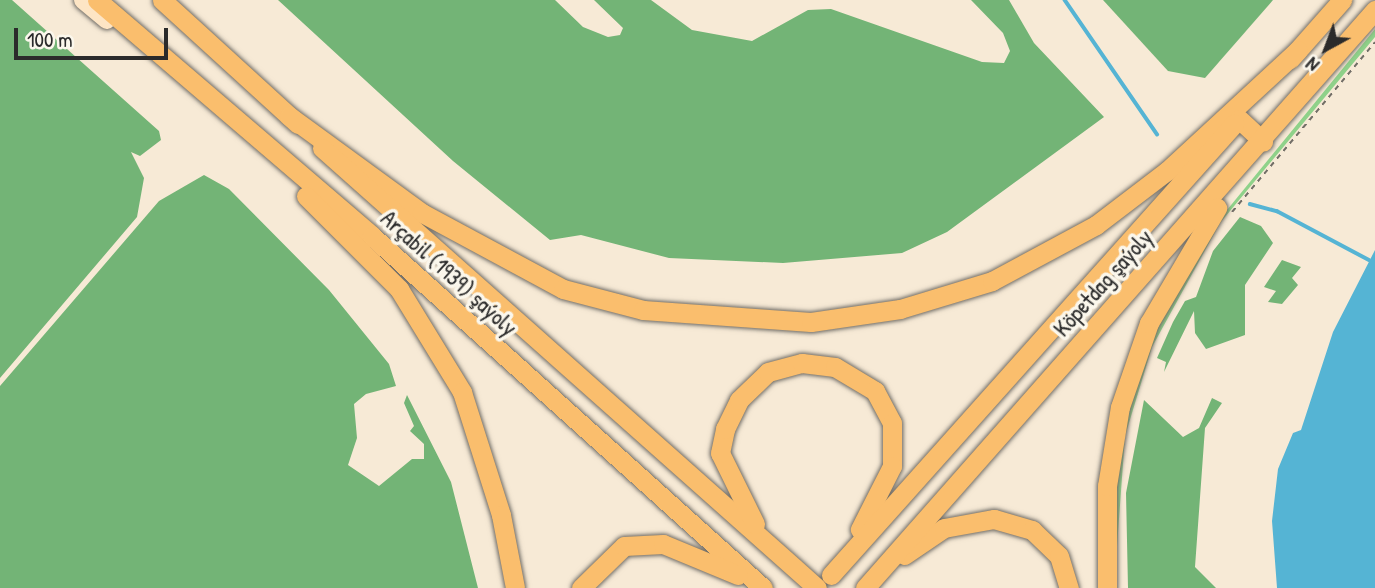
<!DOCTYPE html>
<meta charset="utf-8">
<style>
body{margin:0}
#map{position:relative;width:1375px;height:588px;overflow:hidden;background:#f7ead6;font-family:"Patrick Hand",sans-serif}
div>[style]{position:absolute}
.green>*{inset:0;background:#8fd28a}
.forest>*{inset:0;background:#73b476}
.water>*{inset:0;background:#55b4d4}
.stream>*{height:3.5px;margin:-1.75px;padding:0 1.75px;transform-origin:1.75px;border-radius:1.75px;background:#55b4d4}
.path>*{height:2px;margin-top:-1px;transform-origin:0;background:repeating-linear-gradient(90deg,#726e67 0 5px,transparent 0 10px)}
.roads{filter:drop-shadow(0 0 2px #726e67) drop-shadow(0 0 2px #726e67)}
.secondary>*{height:18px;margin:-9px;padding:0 9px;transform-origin:9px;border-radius:9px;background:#fde5c5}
.primary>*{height:19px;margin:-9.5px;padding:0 9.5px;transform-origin:9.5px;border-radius:9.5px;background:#fabe6d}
span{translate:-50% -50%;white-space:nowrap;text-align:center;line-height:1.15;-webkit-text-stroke:7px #fbf7ec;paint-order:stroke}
.street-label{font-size:23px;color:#2b2b2b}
.north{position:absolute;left:1291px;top:14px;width:70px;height:70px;-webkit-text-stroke:5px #fbf7ec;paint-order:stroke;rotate:221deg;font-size:19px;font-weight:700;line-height:28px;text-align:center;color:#2b2b2b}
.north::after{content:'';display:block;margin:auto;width:24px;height:32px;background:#2b2b2b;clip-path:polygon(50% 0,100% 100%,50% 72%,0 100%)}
.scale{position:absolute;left:14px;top:28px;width:154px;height:32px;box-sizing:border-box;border:4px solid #2b2b2b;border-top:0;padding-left:9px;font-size:21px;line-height:24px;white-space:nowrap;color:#2b2b2b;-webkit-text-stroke:5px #fbf7ec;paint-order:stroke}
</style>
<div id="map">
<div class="green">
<i style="clip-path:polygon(1375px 29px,1375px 37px,1220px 223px,1152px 347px,1125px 436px,1114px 588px,1111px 528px,1121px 435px,1148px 345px,1209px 232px)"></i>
</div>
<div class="forest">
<i style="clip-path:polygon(0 0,12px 0,159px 131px,161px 140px,140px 156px,131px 152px,144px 178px,137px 217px,0 378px)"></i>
<i style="clip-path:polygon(278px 0,555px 0,583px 27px,608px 37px,620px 35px,623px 28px,594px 0,651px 0,692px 30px,752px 41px,808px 10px,831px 9px,982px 62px,1004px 63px,1010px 51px,1003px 33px,971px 0,1009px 0,1034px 43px,1104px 117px,947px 232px,902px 253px,783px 263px,669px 258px,581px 235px,550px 240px,453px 161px)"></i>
<i style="clip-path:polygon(1103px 0,1273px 0,1205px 78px,1168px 71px)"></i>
<i style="clip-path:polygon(204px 175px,229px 189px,329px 290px,389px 364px,396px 386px,366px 394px,354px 404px,357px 438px,348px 465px,379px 486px,412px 459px,424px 459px,424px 444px,410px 431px,414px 426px,404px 403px,407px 395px,451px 482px,478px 588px,0 588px,0 386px,159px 201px)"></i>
<i style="clip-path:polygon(1240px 217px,1261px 226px,1273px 243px,1245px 285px,1245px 335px,1206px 349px,1195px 333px,1194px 311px,1164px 372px,1166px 362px,1157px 358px,1173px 322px,1185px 301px,1196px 297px,1213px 251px)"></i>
<i style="clip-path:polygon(1282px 260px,1301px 267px,1292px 278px,1298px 285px,1282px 304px,1268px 302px,1276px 291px,1264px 287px)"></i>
<i style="clip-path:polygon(1212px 398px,1222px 403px,1205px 428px,1195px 567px,1216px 588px,1128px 588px,1126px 493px,1144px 400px,1183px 437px,1199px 428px)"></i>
</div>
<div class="water">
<i style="clip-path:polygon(1375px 250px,1375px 588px,1277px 588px,1272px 521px,1278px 469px,1293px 433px,1301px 430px,1333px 332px)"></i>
</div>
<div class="stream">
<i style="left:1065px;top:0;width:163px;rotate:55.5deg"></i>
<i style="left:1250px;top:204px;width:28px;rotate:15deg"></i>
<i style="left:1277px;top:211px;width:104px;rotate:28deg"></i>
</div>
<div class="path">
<i style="left:1232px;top:212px;width:222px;rotate:-49.9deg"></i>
</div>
<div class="roads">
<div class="secondary">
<i style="left:83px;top:0;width:31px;rotate:40deg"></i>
</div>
<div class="primary">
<i style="left:97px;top:0;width:362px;rotate:40.6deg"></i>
<i style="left:372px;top:236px;width:526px;rotate:42deg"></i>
<i style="left:162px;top:0;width:184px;rotate:42.4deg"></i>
<i style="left:1290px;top:59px;width:79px;rotate:-48.6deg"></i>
<i style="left:289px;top:116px;width:165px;rotate:36.1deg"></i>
<i style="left:422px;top:213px;width:160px;rotate:28.3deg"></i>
<i style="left:563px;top:289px;width:83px;rotate:14.7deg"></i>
<i style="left:643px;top:310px;width:168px;rotate:4.1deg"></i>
<i style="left:811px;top:322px;width:90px;rotate:-8.3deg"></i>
<i style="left:900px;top:309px;width:96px;rotate:-16.9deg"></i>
<i style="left:992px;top:281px;width:118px;rotate:-28.3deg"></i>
<i style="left:1096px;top:225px;width:89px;rotate:-37.3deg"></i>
<i style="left:1167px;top:171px;width:178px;rotate:-42.7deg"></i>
<i style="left:1239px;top:119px;width:33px;rotate:43deg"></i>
<i style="left:322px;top:148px;width:662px;rotate:41.63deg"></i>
<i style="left:306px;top:196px;width:132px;rotate:45deg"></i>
<i style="left:399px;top:289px;width:121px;rotate:58.5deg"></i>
<i style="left:462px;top:392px;width:129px;rotate:72.4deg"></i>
<i style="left:501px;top:515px;width:74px;rotate:79.1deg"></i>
<i style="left:755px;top:524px;width:79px;rotate:-116.2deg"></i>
<i style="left:720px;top:453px;width:25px;rotate:-78deg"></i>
<i style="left:725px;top:429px;width:32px;rotate:-64deg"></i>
<i style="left:739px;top:400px;width:40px;rotate:-44deg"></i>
<i style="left:768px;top:372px;width:35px;rotate:-15deg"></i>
<i style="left:802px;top:363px;width:33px;rotate:7deg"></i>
<i style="left:835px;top:367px;width:47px;rotate:31deg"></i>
<i style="left:875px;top:391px;width:36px;rotate:62deg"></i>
<i style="left:892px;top:423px;width:43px;rotate:90deg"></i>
<i style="left:892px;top:466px;width:71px;rotate:116.9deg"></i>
<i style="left:904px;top:555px;width:48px;rotate:-34deg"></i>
<i style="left:944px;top:528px;width:51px;rotate:-10.2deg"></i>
<i style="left:994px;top:519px;width:40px;rotate:16deg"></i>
<i style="left:1032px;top:530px;width:37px;rotate:44deg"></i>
<i style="left:1059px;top:556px;width:34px;rotate:73deg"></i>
<i style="left:831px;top:575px;width:605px;rotate:-48.22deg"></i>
<i style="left:581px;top:588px;width:60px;rotate:-44.3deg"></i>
<i style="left:624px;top:546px;width:39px;rotate:-3deg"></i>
<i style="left:663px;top:544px;width:81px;rotate:22.5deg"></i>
<i style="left:865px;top:588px;width:771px;rotate:-48.58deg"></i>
<i style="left:1107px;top:588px;width:102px;rotate:-90deg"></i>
<i style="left:1107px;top:486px;width:80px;rotate:-80.7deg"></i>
<i style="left:1120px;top:407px;width:89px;rotate:-71deg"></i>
<i style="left:1149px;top:323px;width:134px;rotate:-59.4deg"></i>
</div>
</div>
<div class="street-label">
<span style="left:449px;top:273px;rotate:42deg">Arçabil (1939) şaýoly</span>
<span style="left:1103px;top:283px;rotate:-48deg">Köpetdag şaýoly</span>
</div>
<div class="north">N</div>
<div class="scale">100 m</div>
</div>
